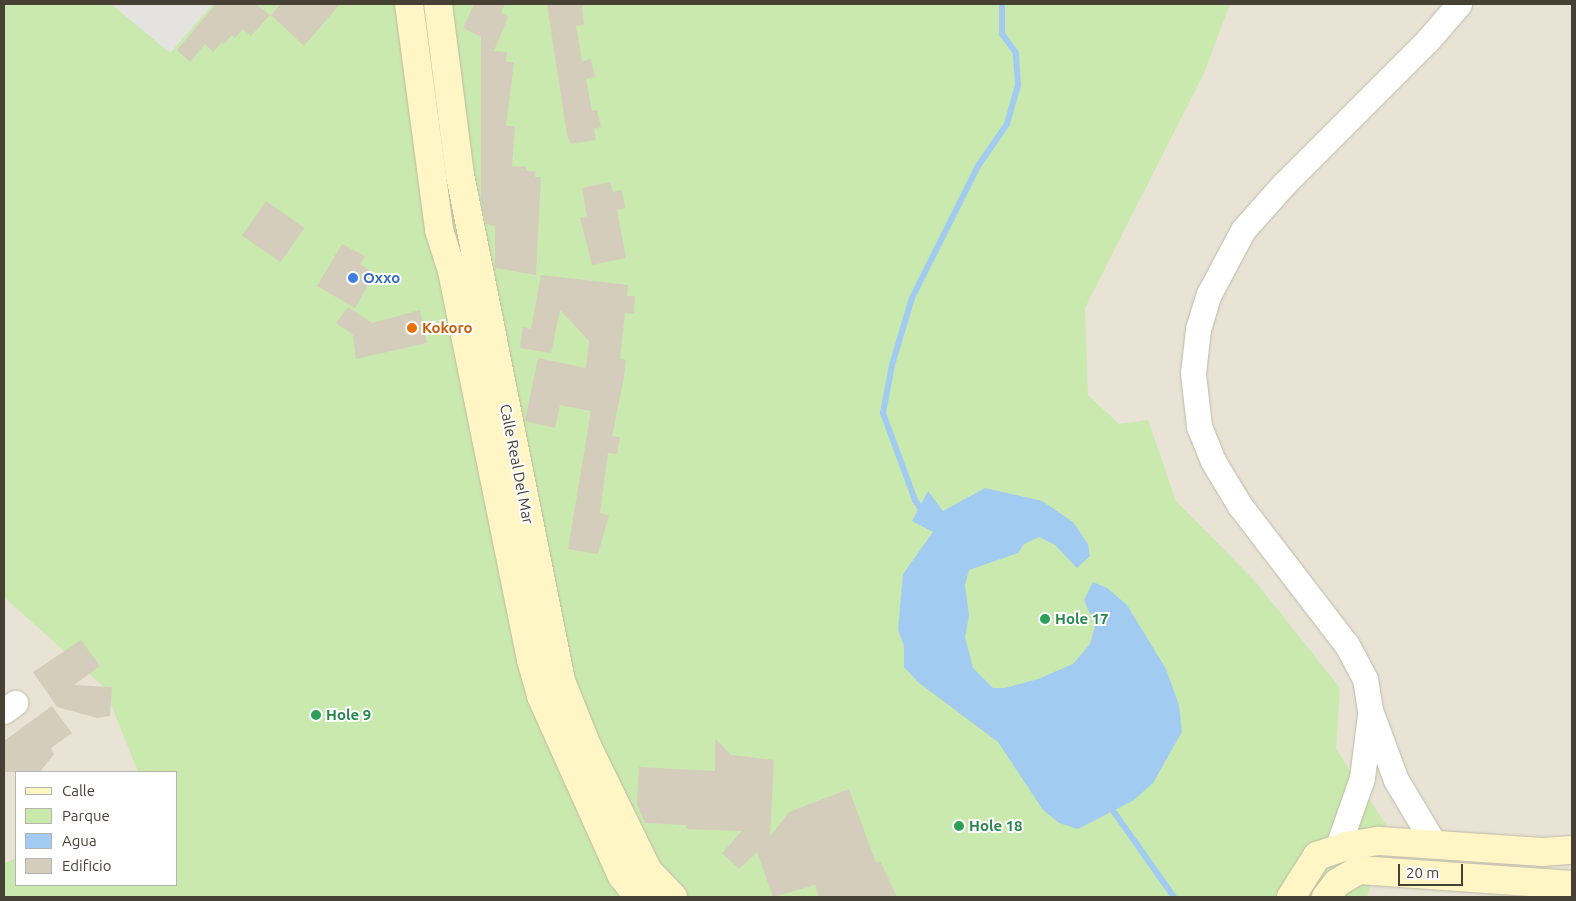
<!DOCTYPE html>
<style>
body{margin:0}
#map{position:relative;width:1576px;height:901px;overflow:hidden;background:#f4f0e7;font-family:Ubuntu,sans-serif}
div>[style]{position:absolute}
.residential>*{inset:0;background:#e8e3d4}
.green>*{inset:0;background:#cae9ae}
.parking>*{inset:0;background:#e4e3df}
.water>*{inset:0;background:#a2cbf1}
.stream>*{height:6px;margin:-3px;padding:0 3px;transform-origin:3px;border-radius:3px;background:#a2cbf1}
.building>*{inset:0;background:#d5cdbc;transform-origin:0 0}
.roads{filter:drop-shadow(0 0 1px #bfb9a9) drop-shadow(0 0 1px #bfb9a9)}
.street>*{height:25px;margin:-12.5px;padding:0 12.5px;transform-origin:12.5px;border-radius:12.5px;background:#fff}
.secondary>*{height:28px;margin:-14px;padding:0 14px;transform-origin:14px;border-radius:14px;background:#fff5c5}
.dots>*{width:14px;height:14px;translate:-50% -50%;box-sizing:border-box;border:2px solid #fff;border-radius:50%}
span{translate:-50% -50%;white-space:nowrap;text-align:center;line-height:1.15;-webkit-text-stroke:4px #fff;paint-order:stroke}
.shop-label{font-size:15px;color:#366cbe;font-weight:700}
.left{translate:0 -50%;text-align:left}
.food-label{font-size:15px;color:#c56008;font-weight:700}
.street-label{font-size:15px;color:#474135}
.leisure-label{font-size:15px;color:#27864d;font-weight:700}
.frame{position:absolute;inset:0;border:5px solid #474135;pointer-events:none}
.legend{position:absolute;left:15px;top:771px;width:162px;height:115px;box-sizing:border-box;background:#fff;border:1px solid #b5b3ae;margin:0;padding:6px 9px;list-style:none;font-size:15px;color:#474135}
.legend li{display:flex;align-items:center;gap:10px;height:25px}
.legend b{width:25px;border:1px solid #b5b3ae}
.scale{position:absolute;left:1398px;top:864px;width:65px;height:22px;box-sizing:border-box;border:2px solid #474135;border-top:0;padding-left:6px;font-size:15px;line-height:18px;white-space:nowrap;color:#474135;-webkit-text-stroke:4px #fff;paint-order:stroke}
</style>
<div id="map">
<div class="residential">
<i style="clip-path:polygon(evenodd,4px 4px,1572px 4px,1572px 897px,4px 897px,4px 4px,16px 772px,176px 772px,176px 885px,16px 885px,16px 772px)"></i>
</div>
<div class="green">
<i style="clip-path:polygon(4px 4px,1230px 4px,1204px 73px,1085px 308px,1088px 395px,1119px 424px,1148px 420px,1176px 501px,1254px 580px,1340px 688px,1336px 749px,1387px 826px,1367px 897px,4px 897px,4px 864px,16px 858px,16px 885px,176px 885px,176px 772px,138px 772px,104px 687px,4px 597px)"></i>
</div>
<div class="parking">
<i style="clip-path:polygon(111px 4px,213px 4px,170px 53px)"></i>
</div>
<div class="water">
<i style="clip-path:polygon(985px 488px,1042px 501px,1073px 522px,1088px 544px,1090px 556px,1077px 568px,1055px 545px,1039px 537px,1024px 544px,1018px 553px,969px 570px,965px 585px,969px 616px,965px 637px,973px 668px,993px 688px,1005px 688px,1038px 679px,1073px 664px,1090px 644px,1095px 626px,1084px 600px,1093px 582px,1107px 588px,1127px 605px,1166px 669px,1179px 705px,1182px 732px,1153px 783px,1134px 800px,1078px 829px,1059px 823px,1043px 810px,998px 742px,918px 682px,904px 667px,904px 646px,898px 630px,903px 574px,933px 532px,912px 521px,928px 491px,943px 511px)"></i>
</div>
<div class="stream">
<i style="left:924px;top:514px;width:17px;rotate:-123deg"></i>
<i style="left:915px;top:500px;width:93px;rotate:-110.2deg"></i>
<i style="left:883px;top:413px;width:49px;rotate:-79.4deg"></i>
<i style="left:892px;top:365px;width:70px;rotate:-73.4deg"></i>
<i style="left:912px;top:298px;width:148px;rotate:-63.4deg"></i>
<i style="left:978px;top:166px;width:51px;rotate:-55.4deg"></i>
<i style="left:1007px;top:124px;width:41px;rotate:-74.2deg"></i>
<i style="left:1018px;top:85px;width:32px;rotate:-94deg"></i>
<i style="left:1016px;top:53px;width:24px;rotate:-126deg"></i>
<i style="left:1002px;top:34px;width:30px;rotate:-90deg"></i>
<i style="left:1109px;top:805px;width:113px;rotate:54.8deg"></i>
</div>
<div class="building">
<i style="clip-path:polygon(216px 4px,256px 4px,270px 15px,251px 36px,243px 29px,235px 38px,232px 35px,224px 44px,222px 42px,213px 52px,205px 44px,190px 62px,177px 50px)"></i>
<i style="clip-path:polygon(281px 4px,340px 4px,304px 46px,271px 15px)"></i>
<i style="clip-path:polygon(474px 4px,505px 4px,501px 13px,508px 17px,494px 51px,507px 52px,506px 62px,514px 62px,506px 126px,515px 126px,512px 166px,526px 167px,526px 171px,536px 171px,535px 177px,541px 177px,536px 275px,495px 268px,495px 226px,486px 224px,481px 199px,481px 37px,463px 28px)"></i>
<i style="clip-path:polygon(547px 4px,582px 4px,584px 25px,576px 26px,582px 61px,591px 59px,595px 77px,586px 79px,592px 111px,597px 110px,601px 127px,594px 129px,596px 140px,571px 144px,567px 135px)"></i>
<i style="clip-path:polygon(610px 182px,613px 192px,622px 190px,625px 208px,617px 210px,626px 258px,592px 265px,580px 218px,587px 216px,582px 188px)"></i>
<i style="left:266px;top:201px;width:47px;height:42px;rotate:35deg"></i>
<i style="clip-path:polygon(342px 244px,365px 256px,360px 264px,374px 274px,355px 308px,317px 286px)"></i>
<i style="clip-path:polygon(541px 275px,628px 285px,627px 296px,635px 296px,634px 314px,625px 313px,620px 359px,626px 360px,624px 377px,612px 436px,620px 437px,617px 454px,608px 453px,600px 513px,609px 515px,598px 554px,568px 549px,591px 411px,560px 405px,555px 428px,525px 421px,538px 358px,586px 368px,589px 341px,560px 310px,551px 353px,520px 348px,523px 327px,531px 329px)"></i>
<i style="clip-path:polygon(348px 307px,372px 323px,420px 310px,427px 343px,356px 359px,353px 335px,336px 323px)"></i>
<i style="clip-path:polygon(81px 640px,100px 666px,74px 685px,112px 687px,110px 716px,97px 718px,57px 707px,33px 672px)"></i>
<i style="clip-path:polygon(52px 706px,72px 733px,51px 748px,54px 754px,40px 772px,4px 772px,4px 741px)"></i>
<i style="clip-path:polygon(715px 738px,731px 755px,774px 760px,770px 837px,789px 812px,849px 789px,876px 863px,880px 861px,897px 897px,819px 897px,815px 885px,773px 897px,757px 852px,739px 869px,722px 853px,742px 831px,686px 829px,686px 825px,645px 823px,637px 804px,639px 767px,715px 771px)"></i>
</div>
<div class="roads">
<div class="street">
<i style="left:4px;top:711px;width:14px;rotate:-36deg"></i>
<i style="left:1433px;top:842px;width:72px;rotate:-120.8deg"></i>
<i style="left:1396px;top:780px;width:75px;rotate:-110.4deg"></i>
<i style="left:1370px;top:710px;width:31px;rotate:-99deg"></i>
<i style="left:1365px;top:679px;width:40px;rotate:-118deg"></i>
<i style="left:1346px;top:644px;width:174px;rotate:-127.5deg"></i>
<i style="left:1240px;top:506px;width:52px;rotate:-121deg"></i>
<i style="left:1213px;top:461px;width:38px;rotate:-112deg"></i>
<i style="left:1199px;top:426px;width:53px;rotate:-96.5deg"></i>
<i style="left:1193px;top:373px;width:44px;rotate:-83.5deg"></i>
<i style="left:1198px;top:329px;width:37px;rotate:-73deg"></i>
<i style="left:1209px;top:294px;width:72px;rotate:-62deg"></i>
<i style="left:1243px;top:230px;width:60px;rotate:-48.4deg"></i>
<i style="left:1283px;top:185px;width:204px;rotate:-45deg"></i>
<i style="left:1427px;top:41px;width:49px;rotate:-49.1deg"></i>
<i style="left:1337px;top:849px;width:75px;rotate:-70.6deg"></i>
<i style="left:1362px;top:778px;width:64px;rotate:-82.8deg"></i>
</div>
<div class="secondary">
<i style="left:409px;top:4px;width:228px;rotate:82.4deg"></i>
<i style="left:439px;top:230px;width:43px;rotate:72.4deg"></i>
<i style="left:452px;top:271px;width:397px;rotate:78.5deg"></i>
<i style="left:531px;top:660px;width:37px;rotate:74deg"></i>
<i style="left:541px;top:696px;width:197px;rotate:65.8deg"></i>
<i style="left:622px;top:876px;width:27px;rotate:51deg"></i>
<i style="left:438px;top:4px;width:172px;rotate:82.7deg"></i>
<i style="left:460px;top:175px;width:516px;rotate:78.71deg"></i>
<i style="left:561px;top:681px;width:70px;rotate:68.2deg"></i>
<i style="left:587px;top:746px;width:139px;rotate:64deg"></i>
<i style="left:648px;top:871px;width:36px;rotate:46deg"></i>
<i style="left:1291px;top:897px;width:49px;rotate:-57.6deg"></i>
<i style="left:1317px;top:856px;width:31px;rotate:-19deg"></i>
<i style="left:1346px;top:846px;width:33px;rotate:-9deg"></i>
<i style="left:1379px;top:841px;width:163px;rotate:3.9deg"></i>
<i style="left:1542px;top:852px;width:30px;rotate:-4deg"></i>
<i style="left:1326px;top:897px;width:18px;rotate:-52deg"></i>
<i style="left:1337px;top:883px;width:26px;rotate:-31deg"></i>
<i style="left:1359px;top:870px;width:214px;rotate:4deg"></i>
</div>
</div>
<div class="dots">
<i style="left:353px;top:278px;background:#3f7fe0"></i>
<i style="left:412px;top:328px;background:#e8710a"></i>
<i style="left:1045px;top:619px;background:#2e9e5b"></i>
<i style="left:316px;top:715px;background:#2e9e5b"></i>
<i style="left:959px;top:826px;background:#2e9e5b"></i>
</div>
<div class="shop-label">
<span class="left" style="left:363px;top:278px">Oxxo</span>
</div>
<div class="food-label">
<span class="left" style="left:422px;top:328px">Kokoro</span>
</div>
<div class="street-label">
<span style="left:517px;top:464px;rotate:79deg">Calle Real Del Mar</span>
</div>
<div class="leisure-label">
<span class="left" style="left:1055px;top:619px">Hole 17</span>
<span class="left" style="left:326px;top:715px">Hole 9</span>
<span class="left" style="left:969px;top:826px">Hole 18</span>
</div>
<div class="frame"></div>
<ul class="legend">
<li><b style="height:6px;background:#fff5c5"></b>Calle</li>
<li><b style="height:14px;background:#cae9ae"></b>Parque</li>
<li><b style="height:14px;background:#a2cbf1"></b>Agua</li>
<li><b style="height:14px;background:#d5cdbc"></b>Edificio</li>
</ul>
<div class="scale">20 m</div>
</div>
